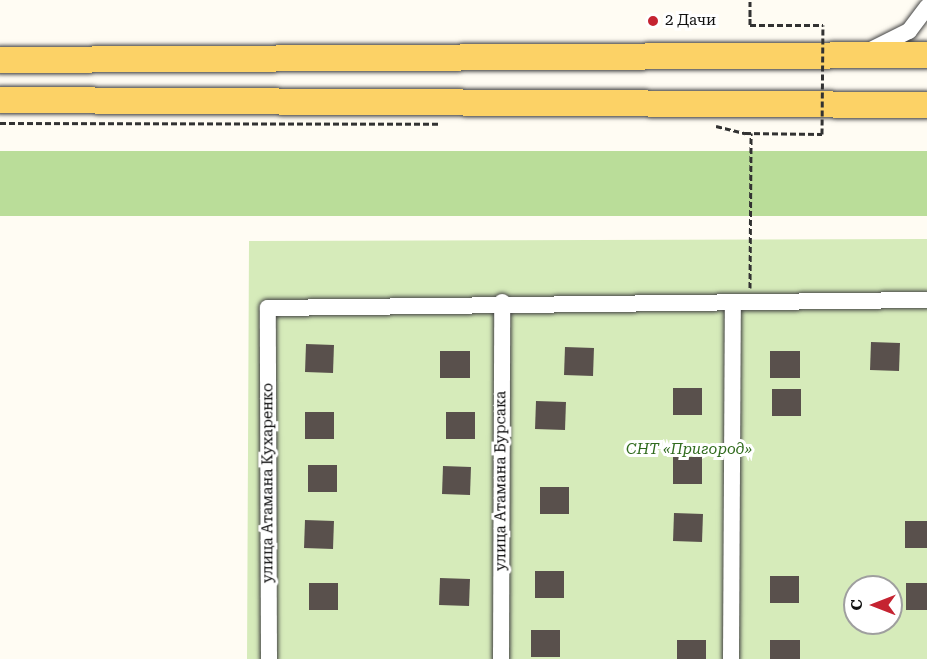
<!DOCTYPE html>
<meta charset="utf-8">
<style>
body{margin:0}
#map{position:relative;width:927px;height:659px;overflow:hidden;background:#fffcf3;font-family:"Roboto Serif",serif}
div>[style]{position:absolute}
.green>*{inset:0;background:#d6ebba}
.forest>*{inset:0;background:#badd99;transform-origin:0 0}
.building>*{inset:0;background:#59504c;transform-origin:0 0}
.path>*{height:3px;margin-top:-1.5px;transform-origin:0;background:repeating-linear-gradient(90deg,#323232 0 6px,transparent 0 9px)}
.roads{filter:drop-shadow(0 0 2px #434343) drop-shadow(0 0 2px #434343)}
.minor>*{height:16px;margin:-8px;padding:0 8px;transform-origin:8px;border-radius:8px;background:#fff}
.primary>*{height:26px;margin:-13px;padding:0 13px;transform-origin:13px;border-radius:13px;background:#fcd266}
.path-bridge>*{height:3px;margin-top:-1.5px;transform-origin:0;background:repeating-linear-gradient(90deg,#323232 0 6px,transparent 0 9px)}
.dots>*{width:16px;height:16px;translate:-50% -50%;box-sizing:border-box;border:3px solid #fff;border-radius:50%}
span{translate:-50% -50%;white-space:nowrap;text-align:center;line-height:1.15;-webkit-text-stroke:6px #fff;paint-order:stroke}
.poi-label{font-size:15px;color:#101010}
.left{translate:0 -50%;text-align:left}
.park-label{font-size:15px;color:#306b1d;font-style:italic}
.street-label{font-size:15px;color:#101010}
.north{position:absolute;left:843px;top:575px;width:60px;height:60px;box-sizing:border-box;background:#fff;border:2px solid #9f9f9f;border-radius:50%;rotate:270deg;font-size:16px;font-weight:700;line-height:24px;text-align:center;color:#101010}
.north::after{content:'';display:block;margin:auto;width:21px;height:27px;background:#c52331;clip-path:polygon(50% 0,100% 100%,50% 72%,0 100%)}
</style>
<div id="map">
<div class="green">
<i style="clip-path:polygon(evenodd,927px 239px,927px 659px,247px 659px,249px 241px,927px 239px,855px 587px,891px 587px,891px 623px,855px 623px,855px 587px)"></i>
</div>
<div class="forest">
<i style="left:927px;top:151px;width:65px;height:927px;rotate:90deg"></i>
</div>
<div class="building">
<i style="left:871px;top:342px;width:29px;height:28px;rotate:2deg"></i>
<i style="left:306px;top:344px;width:28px;height:28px;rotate:2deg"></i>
<i style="left:565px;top:347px;width:29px;height:28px;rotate:2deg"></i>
<i style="left:440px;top:351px;width:30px;height:27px"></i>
<i style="left:770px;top:351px;width:30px;height:27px"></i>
<i style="left:673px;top:388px;width:29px;height:27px"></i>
<i style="left:772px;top:389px;width:29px;height:27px"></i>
<i style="left:536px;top:401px;width:30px;height:28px;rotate:2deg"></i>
<i style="left:305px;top:412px;width:29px;height:27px"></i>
<i style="left:446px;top:412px;width:29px;height:27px"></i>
<i style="left:673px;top:457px;width:29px;height:27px"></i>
<i style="left:308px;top:465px;width:29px;height:27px"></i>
<i style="left:443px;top:466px;width:28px;height:28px;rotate:2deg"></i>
<i style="left:540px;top:487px;width:29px;height:27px"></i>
<i style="left:674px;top:513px;width:29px;height:28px;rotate:2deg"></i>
<i style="left:305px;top:520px;width:29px;height:28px;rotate:2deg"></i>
<i style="left:905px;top:521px;width:22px;height:27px"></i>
<i style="left:535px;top:571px;width:29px;height:27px"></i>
<i style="left:770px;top:576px;width:29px;height:27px"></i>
<i style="left:440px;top:578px;width:30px;height:27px;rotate:2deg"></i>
<i style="left:309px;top:583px;width:29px;height:27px"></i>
<i style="left:906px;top:583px;width:21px;height:27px"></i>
<i style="left:531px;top:630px;width:29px;height:27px"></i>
<i style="left:677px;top:640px;width:29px;height:19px"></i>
<i style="left:770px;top:640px;width:30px;height:19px"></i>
</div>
<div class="path">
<i style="left:750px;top:1px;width:24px;rotate:90deg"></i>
<i style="left:750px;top:25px;width:73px"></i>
<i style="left:0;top:123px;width:439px;rotate:0.1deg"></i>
<i style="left:716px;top:126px;width:30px;rotate:14deg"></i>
<i style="left:745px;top:133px;width:77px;rotate:0.7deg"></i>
<i style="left:750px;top:288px;width:155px;rotate:-89.6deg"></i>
</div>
<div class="roads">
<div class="minor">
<i style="left:867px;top:52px;width:47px;rotate:-26.6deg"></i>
<i style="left:909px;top:31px;width:30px;rotate:-53deg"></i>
<i style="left:269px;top:659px;width:351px;rotate:-90.2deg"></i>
<i style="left:268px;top:308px;width:659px;rotate:-0.7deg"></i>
<i style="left:501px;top:659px;width:357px;rotate:-89.8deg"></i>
<i style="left:731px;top:659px;width:355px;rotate:-89.7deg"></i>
</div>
<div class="primary">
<i style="left:0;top:60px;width:927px;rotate:-0.31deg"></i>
<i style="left:0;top:100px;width:927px;rotate:0.31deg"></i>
</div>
</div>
<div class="path-bridge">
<i style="left:822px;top:134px;width:109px;rotate:-89.5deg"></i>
</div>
<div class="dots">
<i style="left:653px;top:21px;background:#c52331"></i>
</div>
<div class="poi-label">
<span class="left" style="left:665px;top:21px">2 Дачи</span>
</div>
<div class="park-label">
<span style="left:689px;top:450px">СНТ «Пригород»</span>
</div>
<div class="street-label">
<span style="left:501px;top:481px;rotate:-90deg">улица Атамана Бурсака</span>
<span style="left:268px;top:483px;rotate:-90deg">улица Атамана Кухаренко</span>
</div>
<div class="north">С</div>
</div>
